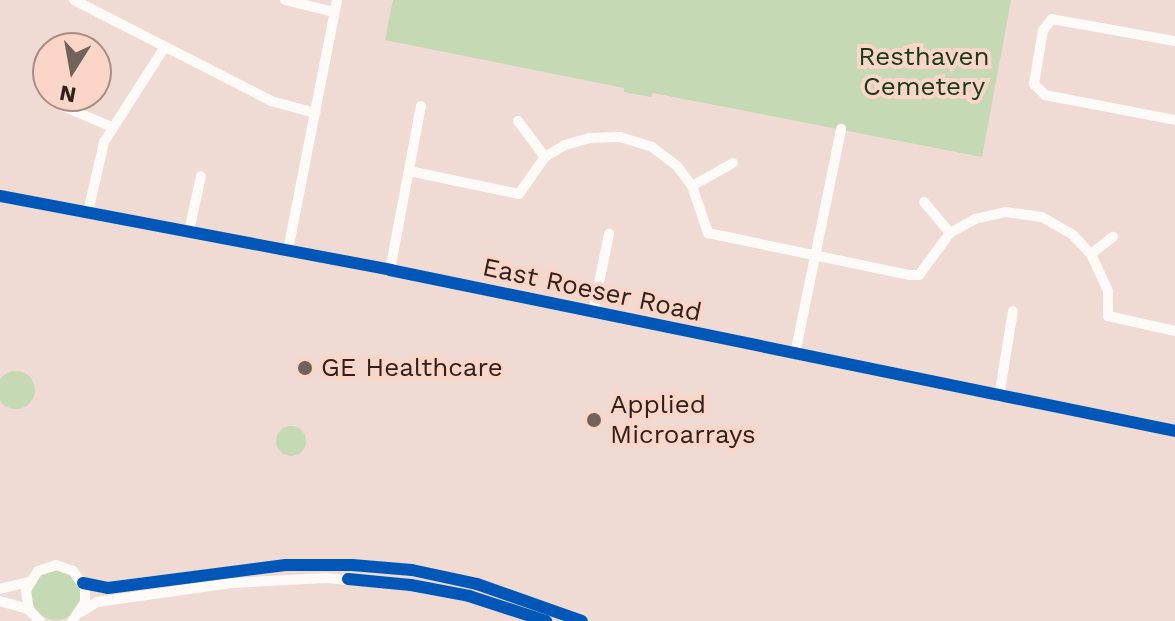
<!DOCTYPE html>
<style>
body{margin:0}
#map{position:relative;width:1175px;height:621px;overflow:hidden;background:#efdbd3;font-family:"Work Sans",sans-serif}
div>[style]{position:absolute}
.green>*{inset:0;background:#c4d9b4}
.round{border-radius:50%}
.minor>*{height:10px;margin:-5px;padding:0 5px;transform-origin:5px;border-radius:5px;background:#fdfaf8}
.cycleway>*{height:12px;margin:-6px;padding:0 6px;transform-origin:6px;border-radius:6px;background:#0057b8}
.dots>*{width:22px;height:22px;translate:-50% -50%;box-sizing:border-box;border:4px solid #fbd5c7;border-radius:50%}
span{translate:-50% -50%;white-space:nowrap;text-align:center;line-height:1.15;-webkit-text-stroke:8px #fbd5c7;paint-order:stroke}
.park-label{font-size:26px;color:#143c10}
.street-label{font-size:26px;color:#2e211c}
.poi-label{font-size:26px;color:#2e211c}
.left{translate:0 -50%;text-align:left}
.north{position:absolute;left:32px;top:32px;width:80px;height:80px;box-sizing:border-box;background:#fbd5c7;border:2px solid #a98d83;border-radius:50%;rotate:191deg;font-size:22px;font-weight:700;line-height:32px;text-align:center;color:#2e211c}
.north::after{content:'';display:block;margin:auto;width:28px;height:36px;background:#72625c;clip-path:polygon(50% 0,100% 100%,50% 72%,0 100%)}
</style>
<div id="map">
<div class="green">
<i style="clip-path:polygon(393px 0,1011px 0,982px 157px,653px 93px,651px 97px,624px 92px,624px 88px,385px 40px)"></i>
<i class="round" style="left:-3px;top:371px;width:38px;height:38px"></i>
<i class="round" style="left:276px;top:426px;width:30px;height:30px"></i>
<i class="round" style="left:31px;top:570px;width:50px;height:50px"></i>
</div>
<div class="minor">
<i style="left:74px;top:0;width:221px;rotate:27.1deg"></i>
<i style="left:271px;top:101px;width:46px;rotate:15.3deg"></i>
<i style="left:285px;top:0;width:50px;rotate:13.8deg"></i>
<i style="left:1175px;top:41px;width:125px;rotate:-169.9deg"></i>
<i style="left:1052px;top:19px;width:14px;rotate:129deg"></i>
<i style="left:1043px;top:30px;width:55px;rotate:99.5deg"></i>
<i style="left:1034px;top:84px;width:16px;rotate:45deg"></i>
<i style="left:1045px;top:95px;width:132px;rotate:10.9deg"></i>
<i style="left:53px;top:102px;width:64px;rotate:23deg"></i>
<i style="left:518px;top:121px;width:45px;rotate:53.1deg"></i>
<i style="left:409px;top:171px;width:112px;rotate:11.8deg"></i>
<i style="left:519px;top:194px;width:45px;rotate:-54.9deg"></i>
<i style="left:545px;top:157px;width:23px;rotate:-31deg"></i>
<i style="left:565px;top:145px;width:25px;rotate:-16deg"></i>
<i style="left:589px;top:138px;width:31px;rotate:-2deg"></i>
<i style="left:620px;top:137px;width:34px;rotate:17deg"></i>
<i style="left:652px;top:147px;width:31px;rotate:37deg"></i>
<i style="left:677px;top:166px;width:25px;rotate:53deg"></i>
<i style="left:692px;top:186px;width:50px;rotate:71.2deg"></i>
<i style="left:708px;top:233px;width:205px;rotate:11.8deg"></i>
<i style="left:909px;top:275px;width:10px"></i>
<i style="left:919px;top:275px;width:52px;rotate:-53.6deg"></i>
<i style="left:950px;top:233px;width:29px;rotate:-29deg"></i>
<i style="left:975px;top:219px;width:32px;rotate:-13deg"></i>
<i style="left:1006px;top:212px;width:36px;rotate:8deg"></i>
<i style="left:1042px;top:217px;width:36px;rotate:30deg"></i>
<i style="left:1073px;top:235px;width:26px;rotate:47deg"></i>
<i style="left:1091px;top:254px;width:41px;rotate:65.3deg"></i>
<i style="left:1108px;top:291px;width:25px;rotate:90deg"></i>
<i style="left:1108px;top:316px;width:69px;rotate:12.6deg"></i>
<i style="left:692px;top:186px;width:47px;rotate:-29.3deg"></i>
<i style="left:0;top:196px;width:397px;rotate:10.7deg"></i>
<i style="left:390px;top:270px;width:801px;rotate:11.59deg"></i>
<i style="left:924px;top:202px;width:40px;rotate:50deg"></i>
<i style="left:88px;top:212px;width:72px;rotate:-77.1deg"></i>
<i style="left:104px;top:142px;width:112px;rotate:-57.4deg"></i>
<i style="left:189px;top:231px;width:56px;rotate:-77.7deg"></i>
<i style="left:288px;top:250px;width:255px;rotate:-78.9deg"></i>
<i style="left:1091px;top:254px;width:28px;rotate:-38deg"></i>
<i style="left:390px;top:270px;width:167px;rotate:-79.3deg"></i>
<i style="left:593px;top:312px;width:80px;rotate:-78.4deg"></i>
<i style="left:795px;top:354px;width:230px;rotate:-78.4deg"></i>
<i style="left:999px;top:397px;width:87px;rotate:-80.8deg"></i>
<i style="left:83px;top:583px;width:25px;rotate:11deg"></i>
<i style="left:108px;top:588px;width:179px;rotate:-7.4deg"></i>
<i style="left:286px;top:565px;width:66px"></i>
<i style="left:352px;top:565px;width:60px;rotate:4.8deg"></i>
<i style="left:412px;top:570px;width:66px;rotate:12.2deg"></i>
<i style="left:477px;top:584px;width:111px;rotate:19.4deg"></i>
<i style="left:0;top:589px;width:29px;rotate:-14deg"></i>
<i style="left:0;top:601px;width:29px;rotate:16deg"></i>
<i style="left:81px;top:612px;width:19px;rotate:-32deg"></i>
<i style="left:97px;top:602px;width:136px;rotate:-8deg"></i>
<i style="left:232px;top:583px;width:94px;rotate:-3deg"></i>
<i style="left:326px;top:578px;width:85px;rotate:4.7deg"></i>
<i style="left:411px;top:585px;width:59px;rotate:10.7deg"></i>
<i style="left:469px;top:596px;width:81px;rotate:18deg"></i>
<i style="left:40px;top:621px;width:16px;rotate:-135deg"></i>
<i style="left:29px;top:610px;width:20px;rotate:-99deg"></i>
<i style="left:26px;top:590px;width:22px;rotate:-58deg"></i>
<i style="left:38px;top:571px;width:19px;rotate:-18deg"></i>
<i style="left:56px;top:565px;width:18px;rotate:19deg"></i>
<i style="left:73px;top:571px;width:21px;rotate:55deg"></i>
<i style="left:85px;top:588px;width:14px;rotate:90deg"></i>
<i style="left:85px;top:602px;width:23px;rotate:124deg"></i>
</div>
<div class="cycleway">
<i style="left:0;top:196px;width:397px;rotate:10.7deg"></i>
<i style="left:390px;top:270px;width:801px;rotate:11.59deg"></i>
<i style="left:348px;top:579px;width:63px;rotate:5.4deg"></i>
<i style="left:411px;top:585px;width:59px;rotate:10.7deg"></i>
<i style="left:469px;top:596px;width:81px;rotate:18deg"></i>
<i style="left:83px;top:583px;width:25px;rotate:11deg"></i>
<i style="left:108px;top:588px;width:179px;rotate:-7.4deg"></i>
<i style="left:286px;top:565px;width:66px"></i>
<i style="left:352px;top:565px;width:60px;rotate:4.8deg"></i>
<i style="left:412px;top:570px;width:66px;rotate:12.2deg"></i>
<i style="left:477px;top:584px;width:111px;rotate:19.4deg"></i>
</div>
<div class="dots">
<i style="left:305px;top:368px;background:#72625c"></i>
<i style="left:594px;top:420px;background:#72625c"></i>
</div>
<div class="park-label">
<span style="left:924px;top:72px">Resthaven<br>Cemetery</span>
</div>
<div class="street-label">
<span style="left:592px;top:290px;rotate:12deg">East Roeser Road</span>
</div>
<div class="poi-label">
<span class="left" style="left:321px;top:368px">GE Healthcare</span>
<span class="left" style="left:610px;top:420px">Applied<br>Microarrays</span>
</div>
<div class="north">N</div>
</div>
